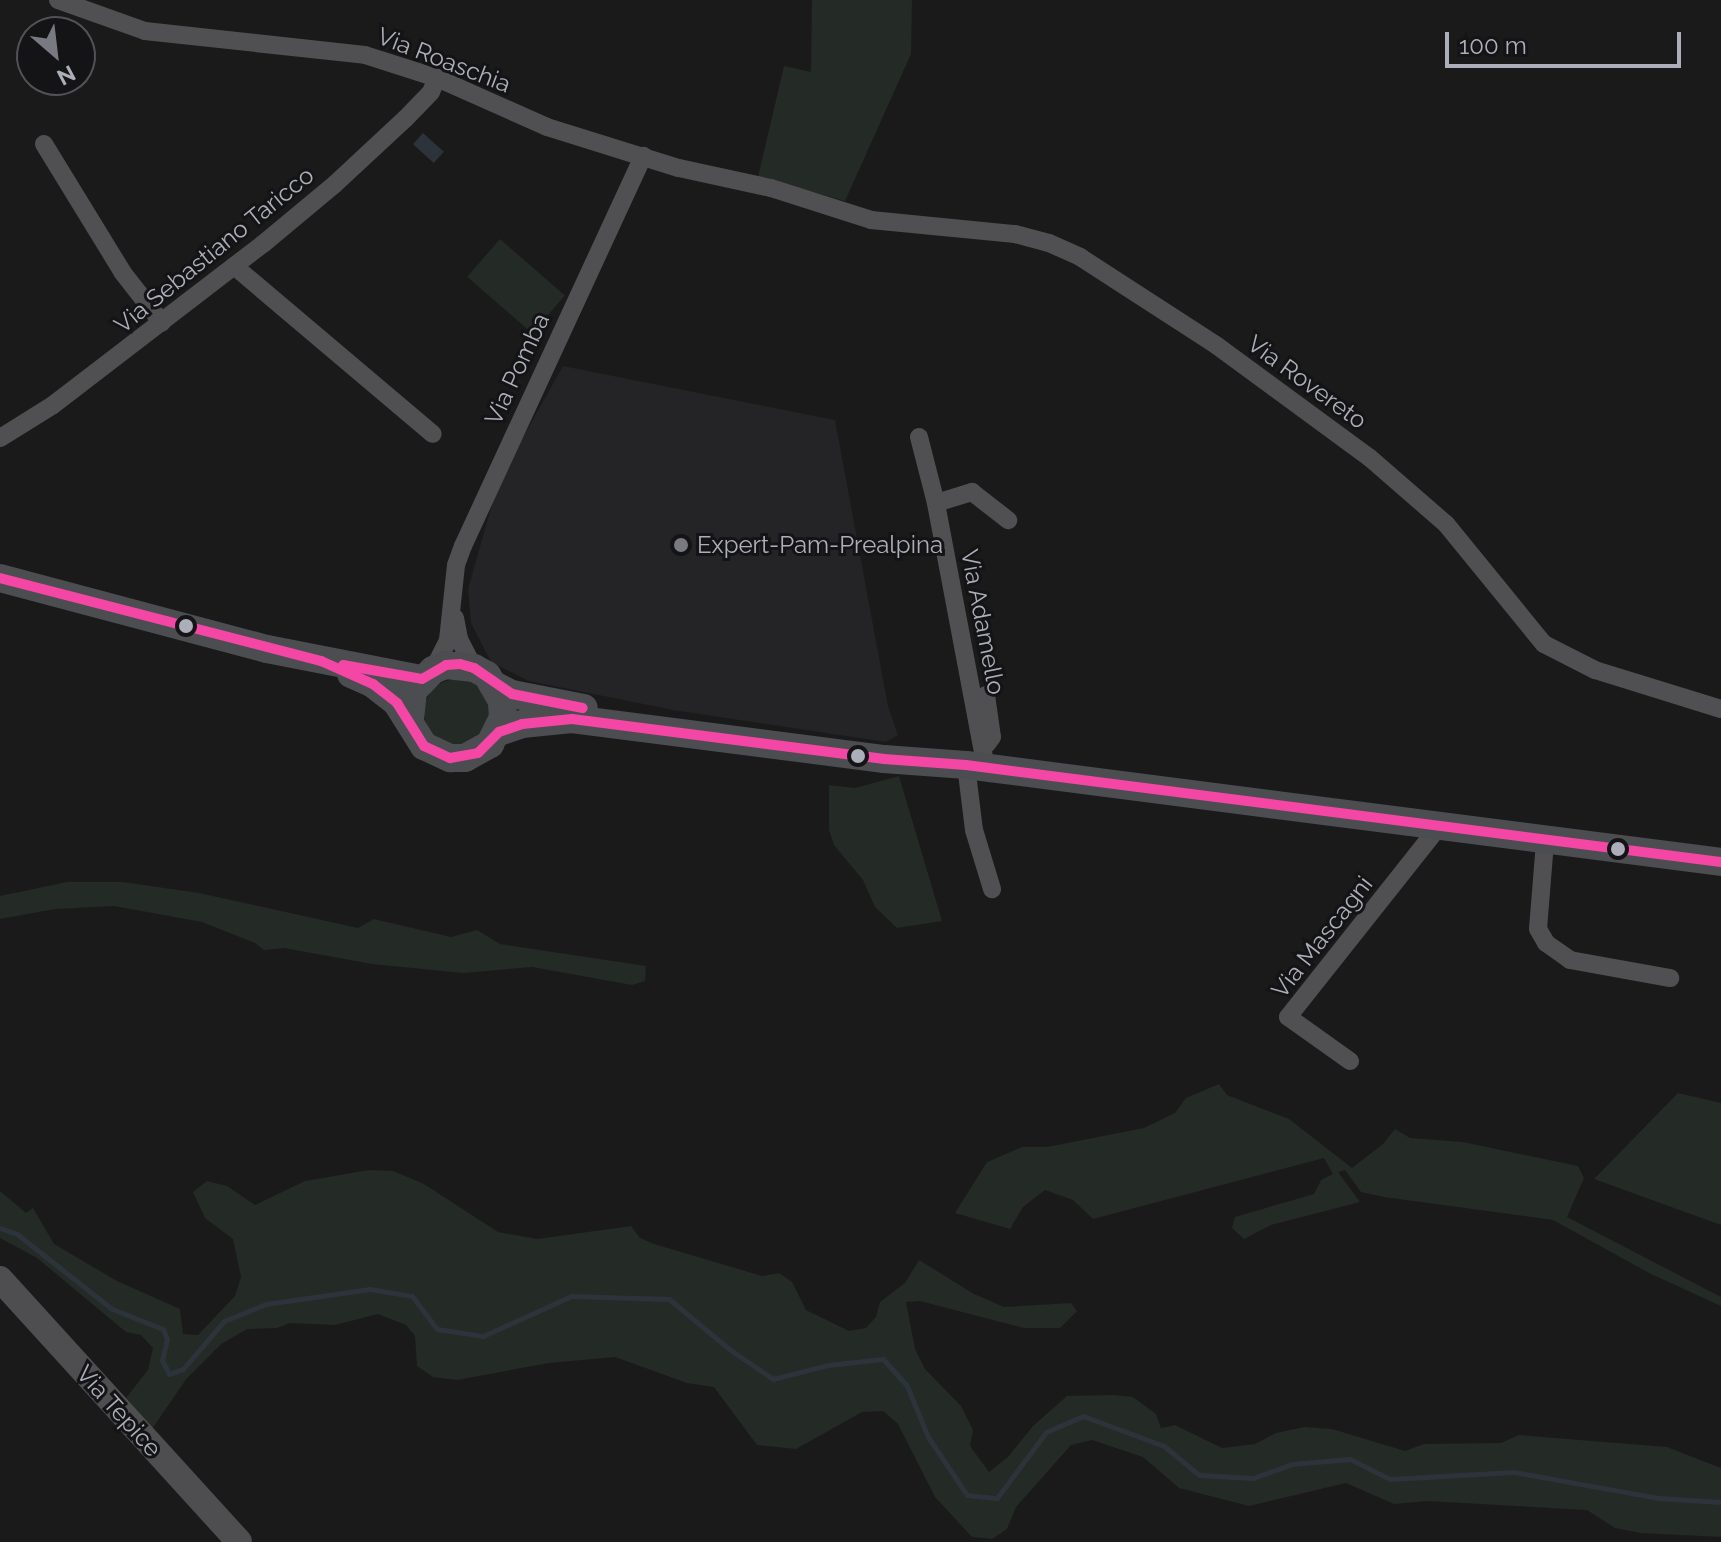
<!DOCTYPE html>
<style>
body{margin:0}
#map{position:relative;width:1721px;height:1542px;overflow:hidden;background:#1a1a1a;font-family:Raleway,sans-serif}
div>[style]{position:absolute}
.built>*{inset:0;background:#242426}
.green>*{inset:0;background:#242a25;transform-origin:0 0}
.round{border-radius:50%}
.water>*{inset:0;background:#2d333b;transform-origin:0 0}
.stream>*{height:5px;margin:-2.5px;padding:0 2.5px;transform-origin:2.5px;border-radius:2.5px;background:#2d333b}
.street>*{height:18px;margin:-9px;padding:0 9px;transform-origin:9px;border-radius:9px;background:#505053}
.secondary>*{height:26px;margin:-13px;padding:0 13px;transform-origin:13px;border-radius:13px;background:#4e4e51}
.primary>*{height:28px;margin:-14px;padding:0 14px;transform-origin:14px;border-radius:14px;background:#4c4d50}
.bus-1>*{height:10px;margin:-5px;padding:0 5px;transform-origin:5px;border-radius:5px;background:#f346a5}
.dots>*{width:22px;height:22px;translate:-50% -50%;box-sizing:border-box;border:4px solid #141416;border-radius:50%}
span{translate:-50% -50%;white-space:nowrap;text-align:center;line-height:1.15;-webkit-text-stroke:6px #141416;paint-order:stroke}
.street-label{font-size:24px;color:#acaeb9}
.poi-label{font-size:24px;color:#acaeb9}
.left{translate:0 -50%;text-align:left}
.north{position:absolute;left:16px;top:16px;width:80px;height:80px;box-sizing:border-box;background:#141416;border:2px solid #515257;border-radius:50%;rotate:152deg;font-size:22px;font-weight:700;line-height:32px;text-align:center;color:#acaeb9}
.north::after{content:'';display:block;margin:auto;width:28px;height:36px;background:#797a81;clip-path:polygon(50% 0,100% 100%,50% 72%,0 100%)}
.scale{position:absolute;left:1445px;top:32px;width:236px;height:36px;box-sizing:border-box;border:4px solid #acaeb9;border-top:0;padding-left:10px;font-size:24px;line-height:28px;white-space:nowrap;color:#acaeb9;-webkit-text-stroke:6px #141416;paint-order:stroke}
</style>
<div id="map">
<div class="built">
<i style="clip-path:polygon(563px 366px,835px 420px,888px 706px,898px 735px,886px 742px,673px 710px,529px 681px,491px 662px,471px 623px,468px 589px,499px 480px)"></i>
</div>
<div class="green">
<i style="clip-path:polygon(812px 0,912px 0,911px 54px,845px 201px,758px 177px,784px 66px,811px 72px)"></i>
<i style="left:500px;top:239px;width:86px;height:50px;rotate:41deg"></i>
<i class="round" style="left:424px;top:679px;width:66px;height:66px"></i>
<i style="clip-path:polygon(899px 776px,942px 921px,897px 928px,875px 907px,863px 880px,834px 845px,829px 830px,829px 785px,855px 788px)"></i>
<i style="clip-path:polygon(67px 882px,123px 882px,199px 893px,358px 928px,374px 919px,451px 937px,477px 930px,500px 944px,646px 966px,645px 981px,632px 985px,532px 967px,463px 973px,372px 964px,284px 948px,264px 950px,255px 943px,202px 922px,114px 906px,55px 909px,0 919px,0 896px)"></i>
<i style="clip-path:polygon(1219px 1084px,1227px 1095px,1289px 1119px,1352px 1168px,1383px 1144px,1395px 1129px,1410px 1138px,1463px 1142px,1578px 1166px,1584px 1178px,1567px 1217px,1721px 1297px,1721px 1306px,1649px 1273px,1553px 1220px,1384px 1197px,1361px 1192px,1345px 1170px,1338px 1172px,1360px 1202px,1271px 1225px,1244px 1239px,1232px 1228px,1235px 1217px,1314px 1194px,1321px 1180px,1333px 1174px,1324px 1158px,1093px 1219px,1073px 1200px,1045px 1190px,1023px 1207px,1010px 1229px,955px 1213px,987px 1162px,1022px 1147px,1047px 1147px,1144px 1128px,1175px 1113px,1186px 1098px)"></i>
<i style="clip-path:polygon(1678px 1093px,1721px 1103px,1721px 1225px,1594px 1179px)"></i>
<i style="clip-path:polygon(369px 1170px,393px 1171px,424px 1184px,498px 1232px,537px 1239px,631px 1226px,640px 1238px,654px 1244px,762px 1276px,779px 1273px,792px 1282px,806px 1310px,849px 1331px,866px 1328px,876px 1317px,880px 1302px,905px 1283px,919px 1260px,974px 1294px,1004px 1307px,1071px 1303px,1077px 1311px,1060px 1328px,1024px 1328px,920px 1301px,906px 1302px,915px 1349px,925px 1369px,961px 1406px,973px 1430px,970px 1446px,989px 1472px,1008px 1457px,1033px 1426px,1067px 1396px,1114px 1395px,1133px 1397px,1156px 1414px,1161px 1428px,1175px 1425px,1222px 1448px,1255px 1444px,1276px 1433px,1305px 1427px,1332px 1429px,1405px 1451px,1424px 1444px,1501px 1443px,1519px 1435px,1667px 1447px,1721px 1468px,1721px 1537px,1641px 1533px,1615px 1528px,1587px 1510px,1427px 1501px,1394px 1504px,1346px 1483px,1249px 1506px,1179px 1488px,1143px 1457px,1092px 1440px,1071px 1445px,1016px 1507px,1007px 1529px,992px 1539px,972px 1537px,935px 1497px,898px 1424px,883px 1411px,862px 1412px,796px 1449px,757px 1445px,714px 1387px,687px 1383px,615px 1357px,549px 1363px,457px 1380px,433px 1377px,417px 1366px,415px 1336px,406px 1325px,378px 1314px,335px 1325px,290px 1323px,277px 1328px,247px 1329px,221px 1344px,187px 1378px,152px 1429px,126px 1398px,148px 1370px,153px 1348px,141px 1335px,126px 1332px,37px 1258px,0 1238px,0 1191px,26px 1213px,33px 1208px,54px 1244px,117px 1281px,180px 1309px,183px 1334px,198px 1335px,235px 1296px,241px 1277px,233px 1239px,205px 1218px,193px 1192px,207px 1181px,227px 1186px,255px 1205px,305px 1181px)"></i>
</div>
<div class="water">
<i style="left:423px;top:133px;width:28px;height:15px;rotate:42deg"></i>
</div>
<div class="stream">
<i style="left:0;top:1228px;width:18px;rotate:19deg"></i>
<i style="left:17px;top:1234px;width:121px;rotate:38.3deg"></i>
<i style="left:112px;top:1309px;width:55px;rotate:21.4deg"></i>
<i style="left:163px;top:1329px;width:11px;rotate:68deg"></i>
<i style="left:167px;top:1339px;width:22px;rotate:103deg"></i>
<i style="left:162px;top:1360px;width:16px;rotate:63deg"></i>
<i style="left:169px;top:1374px;width:15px;rotate:-20deg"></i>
<i style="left:183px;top:1369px;width:63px;rotate:-49.5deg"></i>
<i style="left:224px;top:1321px;width:45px;rotate:-22deg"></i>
<i style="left:266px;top:1304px;width:105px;rotate:-8.2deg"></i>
<i style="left:370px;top:1289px;width:43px;rotate:9.5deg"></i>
<i style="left:412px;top:1296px;width:41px;rotate:52.9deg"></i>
<i style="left:437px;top:1329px;width:47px;rotate:8.7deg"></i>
<i style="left:483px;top:1336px;width:97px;rotate:-24.4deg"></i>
<i style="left:571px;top:1296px;width:98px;rotate:1.8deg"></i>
<i style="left:669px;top:1299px;width:78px;rotate:39.8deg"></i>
<i style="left:729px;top:1349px;width:53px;rotate:34.3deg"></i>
<i style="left:773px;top:1379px;width:57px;rotate:-14.3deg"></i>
<i style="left:828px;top:1365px;width:55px;rotate:-6.2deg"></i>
<i style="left:883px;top:1359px;width:36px;rotate:48deg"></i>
<i style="left:907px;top:1386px;width:55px;rotate:67.6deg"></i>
<i style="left:928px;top:1437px;width:70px;rotate:56.1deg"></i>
<i style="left:967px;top:1495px;width:30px;rotate:6deg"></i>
<i style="left:997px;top:1498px;width:82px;rotate:-53.4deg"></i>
<i style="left:1046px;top:1432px;width:40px;rotate:-23.4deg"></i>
<i style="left:1083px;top:1416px;width:86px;rotate:20.3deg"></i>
<i style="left:1164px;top:1446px;width:45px;rotate:39.6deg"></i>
<i style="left:1199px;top:1475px;width:54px;rotate:3.2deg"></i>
<i style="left:1253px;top:1478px;width:41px;rotate:-19.7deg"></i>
<i style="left:1292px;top:1464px;width:58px;rotate:-4.9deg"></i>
<i style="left:1350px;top:1459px;width:45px;rotate:26.6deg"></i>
<i style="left:1390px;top:1479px;width:124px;rotate:-3.2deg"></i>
<i style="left:1514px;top:1472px;width:146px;rotate:10.2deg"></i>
<i style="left:1658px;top:1498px;width:63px;rotate:3.6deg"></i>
</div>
<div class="street">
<i style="left:58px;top:0;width:92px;rotate:19.6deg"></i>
<i style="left:145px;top:31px;width:221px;rotate:6.2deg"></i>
<i style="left:365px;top:55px;width:76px;rotate:17.7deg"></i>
<i style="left:437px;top:78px;width:120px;rotate:24deg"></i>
<i style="left:547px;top:127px;width:138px;rotate:17.3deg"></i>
<i style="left:679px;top:168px;width:94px;rotate:12.3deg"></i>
<i style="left:771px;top:188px;width:105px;rotate:17.7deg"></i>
<i style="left:871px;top:220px;width:145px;rotate:5.6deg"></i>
<i style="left:1015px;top:234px;width:35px;rotate:15deg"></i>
<i style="left:1049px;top:243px;width:34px;rotate:24deg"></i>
<i style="left:1080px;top:257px;width:162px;rotate:32.9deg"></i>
<i style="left:1216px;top:345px;width:191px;rotate:36.3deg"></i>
<i style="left:1370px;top:458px;width:101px;rotate:41deg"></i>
<i style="left:1446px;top:524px;width:155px;rotate:50.8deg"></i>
<i style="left:1544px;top:644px;width:57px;rotate:27deg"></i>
<i style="left:1595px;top:670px;width:132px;rotate:17.2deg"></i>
<i style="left:44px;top:144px;width:151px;rotate:58.5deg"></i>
<i style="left:123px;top:273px;width:63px;rotate:52deg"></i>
<i style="left:234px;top:266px;width:260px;rotate:40.2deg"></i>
<i style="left:919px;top:437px;width:68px;rotate:75.6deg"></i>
<i style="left:0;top:438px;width:62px;rotate:-31.9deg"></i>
<i style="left:53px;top:405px;width:265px;rotate:-37.5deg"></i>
<i style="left:263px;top:244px;width:94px;rotate:-39.8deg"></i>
<i style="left:335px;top:184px;width:96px;rotate:-42.9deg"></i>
<i style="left:405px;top:119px;width:37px;rotate:-46deg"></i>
<i style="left:431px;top:92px;width:15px;rotate:-67deg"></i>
<i style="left:455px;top:618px;width:21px;rotate:79deg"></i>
<i style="left:459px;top:639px;width:33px;rotate:63deg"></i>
<i style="left:433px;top:670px;width:34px;rotate:-63deg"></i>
<i style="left:448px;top:640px;width:75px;rotate:-83.9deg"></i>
<i style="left:456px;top:565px;width:20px;rotate:-70deg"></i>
<i style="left:463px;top:546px;width:430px;rotate:-65.2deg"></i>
<i style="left:986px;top:695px;width:42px;rotate:81.9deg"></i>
<i style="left:992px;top:737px;width:9px;rotate:126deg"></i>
<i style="left:966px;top:765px;width:65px;rotate:83deg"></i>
<i style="left:974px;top:830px;width:62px;rotate:73deg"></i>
<i style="left:986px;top:768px;width:270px;rotate:-100.7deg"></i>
<i style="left:936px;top:503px;width:38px;rotate:-17deg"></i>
<i style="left:972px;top:492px;width:46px;rotate:37.9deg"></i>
<i style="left:1545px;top:842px;width:87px;rotate:94.6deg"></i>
<i style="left:1538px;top:929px;width:16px;rotate:60deg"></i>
<i style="left:1546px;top:943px;width:29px;rotate:35deg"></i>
<i style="left:1570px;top:960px;width:102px;rotate:10.2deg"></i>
<i style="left:1350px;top:1061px;width:76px;rotate:-144.6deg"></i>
<i style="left:1288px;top:1017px;width:241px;rotate:-51.6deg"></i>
</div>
<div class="secondary">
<i style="left:0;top:1279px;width:355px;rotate:47.7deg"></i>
</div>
<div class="primary">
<i style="left:0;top:578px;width:276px;rotate:14.9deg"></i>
<i style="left:267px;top:649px;width:158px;rotate:11deg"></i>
<i style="left:351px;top:674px;width:24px;rotate:24deg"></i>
<i style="left:373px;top:684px;width:31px;rotate:38deg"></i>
<i style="left:397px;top:703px;width:51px;rotate:57.9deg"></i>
<i style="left:424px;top:746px;width:29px;rotate:25deg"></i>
<i style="left:450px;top:758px;width:15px"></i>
<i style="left:465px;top:758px;width:29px;rotate:-29deg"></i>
<i style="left:490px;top:744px;width:30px;rotate:-64deg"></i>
<i style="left:503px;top:717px;width:16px;rotate:-94deg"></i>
<i style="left:502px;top:701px;width:30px;rotate:-120deg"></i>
<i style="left:487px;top:675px;width:15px;rotate:-152deg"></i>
<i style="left:474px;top:668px;width:28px;rotate:-174deg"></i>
<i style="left:446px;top:665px;width:14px;rotate:159deg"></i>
<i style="left:433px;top:670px;width:29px;rotate:134deg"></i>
<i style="left:413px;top:691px;width:30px;rotate:96deg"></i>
<i style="left:496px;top:686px;width:18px;rotate:27deg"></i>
<i style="left:512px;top:694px;width:73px;rotate:11deg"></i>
<i style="left:499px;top:732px;width:24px;rotate:-19deg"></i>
<i style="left:522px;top:724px;width:50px;rotate:-5.7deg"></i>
<i style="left:572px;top:719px;width:315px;rotate:7.3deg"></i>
<i style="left:884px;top:759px;width:82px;rotate:4.2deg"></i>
<i style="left:966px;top:765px;width:761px;rotate:7.32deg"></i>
</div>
<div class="bus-1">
<i style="left:0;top:578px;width:332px;rotate:14.5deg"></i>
<i style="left:321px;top:661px;width:57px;rotate:23.9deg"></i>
<i style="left:373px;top:684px;width:31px;rotate:38deg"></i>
<i style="left:397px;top:703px;width:51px;rotate:57.9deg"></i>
<i style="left:424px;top:746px;width:29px;rotate:25deg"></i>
<i style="left:450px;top:758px;width:28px;rotate:-10deg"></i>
<i style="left:478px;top:753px;width:30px;rotate:-45deg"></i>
<i style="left:499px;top:732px;width:24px;rotate:-19deg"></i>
<i style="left:522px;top:724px;width:50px;rotate:-5.7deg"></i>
<i style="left:572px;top:719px;width:315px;rotate:7.3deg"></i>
<i style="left:884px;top:759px;width:82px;rotate:4.2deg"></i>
<i style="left:966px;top:765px;width:761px;rotate:7.32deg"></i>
<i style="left:343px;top:665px;width:80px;rotate:10deg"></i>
<i style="left:422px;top:679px;width:28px;rotate:-30deg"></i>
<i style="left:446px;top:665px;width:14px;rotate:-4deg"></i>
<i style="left:460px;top:664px;width:15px;rotate:16deg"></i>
<i style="left:474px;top:668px;width:46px;rotate:34.4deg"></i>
<i style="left:512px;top:694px;width:72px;rotate:11.2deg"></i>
</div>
<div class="dots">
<i style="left:681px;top:545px;background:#797a81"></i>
<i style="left:186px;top:626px;background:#acaeb9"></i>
<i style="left:858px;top:756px;background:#acaeb9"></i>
<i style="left:1618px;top:849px;background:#acaeb9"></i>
</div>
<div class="street-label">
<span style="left:444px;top:60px;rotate:21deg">Via Roaschia</span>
<span style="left:214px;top:250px;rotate:-39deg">Via Sebastiano Taricco</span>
<span style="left:517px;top:369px;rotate:-65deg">Via Pomba</span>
<span style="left:1307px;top:382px;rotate:36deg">Via Rovereto</span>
<span style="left:983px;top:622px;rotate:79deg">Via Adamello</span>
<span style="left:1322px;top:937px;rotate:-52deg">Via Mascagni</span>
<span style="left:119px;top:1411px;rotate:48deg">Via Tepice</span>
</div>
<div class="poi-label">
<span class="left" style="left:697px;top:545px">Expert-Pam-Prealpina</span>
</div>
<div class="north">N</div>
<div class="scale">100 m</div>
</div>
